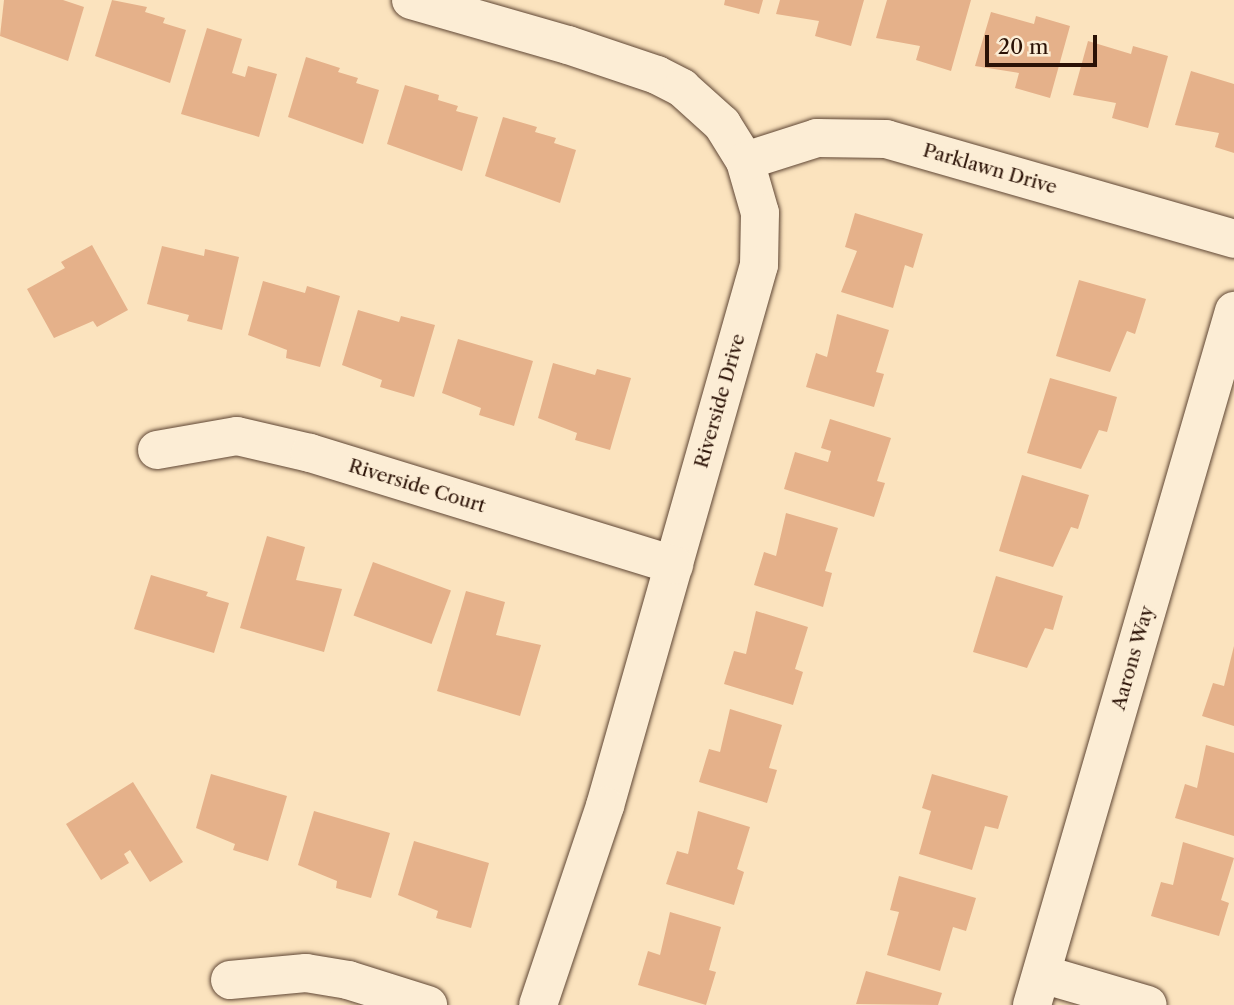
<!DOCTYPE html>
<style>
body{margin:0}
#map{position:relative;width:1234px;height:1005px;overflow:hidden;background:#fbe3be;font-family:"Libre Caslon Text",serif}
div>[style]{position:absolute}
.building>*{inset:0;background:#e5b18a;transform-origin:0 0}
.roads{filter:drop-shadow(0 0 2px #5f4634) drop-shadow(0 0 2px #5f4634)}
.street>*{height:38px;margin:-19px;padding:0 19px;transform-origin:19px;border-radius:19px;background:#fcedd5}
span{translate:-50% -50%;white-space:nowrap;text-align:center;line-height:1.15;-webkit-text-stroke:6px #fcedd5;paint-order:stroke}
.street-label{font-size:19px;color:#2b1206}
.scale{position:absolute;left:985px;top:35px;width:112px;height:32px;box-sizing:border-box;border:4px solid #2b1206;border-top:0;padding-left:9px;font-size:21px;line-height:24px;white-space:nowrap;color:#2b1206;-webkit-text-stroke:5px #fcedd5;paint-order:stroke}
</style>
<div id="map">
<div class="building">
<i style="clip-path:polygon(4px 0,63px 0,84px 7px,68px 61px,0 36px)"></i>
<i style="clip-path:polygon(112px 0,147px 7px,145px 12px,165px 18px,163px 23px,186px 30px,170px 83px,95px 56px)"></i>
<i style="clip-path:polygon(725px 0,763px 0,759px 14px,724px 5px)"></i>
<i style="clip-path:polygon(780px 0,864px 0,851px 46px,815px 36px,819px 21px,776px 14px)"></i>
<i style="clip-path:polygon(887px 0,971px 0,951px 71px,916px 60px,920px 46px,876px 38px)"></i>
<i style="clip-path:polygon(991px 12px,1034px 24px,1036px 16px,1070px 26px,1050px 98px,1015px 88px,1019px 73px,975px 66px)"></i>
<i style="clip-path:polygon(207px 28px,242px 39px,232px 73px,245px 77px,248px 66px,277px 74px,259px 137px,181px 114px)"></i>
<i style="clip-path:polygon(1088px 41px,1131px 54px,1133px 46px,1168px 56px,1148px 128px,1112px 118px,1116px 103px,1073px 95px)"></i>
<i style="clip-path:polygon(306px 57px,340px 68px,338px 72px,358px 78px,356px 83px,379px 90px,363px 144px,288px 117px)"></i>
<i style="clip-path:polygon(1191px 71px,1234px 84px,1234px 153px,1215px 147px,1219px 133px,1175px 125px)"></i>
<i style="clip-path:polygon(405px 85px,439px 95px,438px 100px,458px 106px,456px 111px,478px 117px,462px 171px,387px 144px)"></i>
<i style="clip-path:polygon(503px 117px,537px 127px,535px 132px,556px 138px,554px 143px,576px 150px,560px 203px,485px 176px)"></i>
<i style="clip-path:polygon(855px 213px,923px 234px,913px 268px,905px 265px,893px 308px,841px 292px,857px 251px,845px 247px)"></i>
<i style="clip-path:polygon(92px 245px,128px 310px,97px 327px,93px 321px,54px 338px,27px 289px,65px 268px,61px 262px)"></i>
<i style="clip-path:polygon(162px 246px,204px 256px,205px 249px,239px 257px,222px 330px,187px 321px,189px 315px,147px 304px)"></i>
<i style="clip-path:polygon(1079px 280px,1146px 299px,1135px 334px,1127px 331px,1110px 372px,1056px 356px)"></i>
<i style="clip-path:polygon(263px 281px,305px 293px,307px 286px,340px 296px,320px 367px,286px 358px,287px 350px,248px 335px)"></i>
<i style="clip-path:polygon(358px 310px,399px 322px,401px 316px,435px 325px,414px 397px,380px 387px,382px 380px,342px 365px)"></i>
<i style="clip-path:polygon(837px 314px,889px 330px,876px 372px,884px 374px,874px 407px,806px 387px,816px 353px,827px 357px)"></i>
<i style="clip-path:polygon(458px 339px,533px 361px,514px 426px,479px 415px,481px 408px,442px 393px)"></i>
<i style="clip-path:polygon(553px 363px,595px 375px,597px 369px,631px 378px,610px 450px,575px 440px,577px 433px,538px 418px)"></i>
<i style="clip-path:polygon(1050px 378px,1117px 397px,1107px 432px,1099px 430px,1081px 469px,1027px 453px)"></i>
<i style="clip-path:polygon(830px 419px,891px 438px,877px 481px,885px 483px,874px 517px,784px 489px,795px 452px,828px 462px,831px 451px,821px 448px)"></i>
<i style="clip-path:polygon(1022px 475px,1089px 495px,1078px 529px,1071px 527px,1053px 567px,999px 551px)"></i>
<i style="clip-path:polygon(786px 513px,838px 528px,825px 571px,832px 573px,823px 607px,754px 585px,764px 552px,776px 556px)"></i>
<i style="clip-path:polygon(267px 536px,305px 547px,296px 580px,342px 589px,324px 652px,240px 628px)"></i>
<i style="left:373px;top:562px;width:83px;height:57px;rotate:20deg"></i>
<i style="clip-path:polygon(151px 575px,208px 592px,206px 596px,229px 603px,214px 653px,134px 629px)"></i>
<i style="clip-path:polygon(996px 576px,1063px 596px,1053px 630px,1045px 628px,1027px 668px,973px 652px)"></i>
<i style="clip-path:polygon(466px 591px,505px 602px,496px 635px,541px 645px,520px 716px,437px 691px)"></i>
<i style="clip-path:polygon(756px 611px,808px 627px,795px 669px,803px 672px,793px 705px,724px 684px,734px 651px,746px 654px)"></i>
<i style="clip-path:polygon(1234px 646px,1234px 726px,1202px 716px,1213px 683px,1224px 686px)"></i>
<i style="clip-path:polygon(730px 709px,782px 725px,769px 768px,777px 770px,767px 803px,699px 782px,709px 749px,720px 752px)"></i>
<i style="clip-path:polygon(1206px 745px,1234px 753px,1234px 836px,1175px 818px,1185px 784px,1197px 788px)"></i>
<i style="clip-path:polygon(211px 774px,287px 796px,268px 861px,233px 850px,235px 844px,196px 828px)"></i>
<i style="clip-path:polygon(932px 774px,1008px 796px,998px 829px,985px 826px,972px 870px,919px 854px,931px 811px,922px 808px)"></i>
<i style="clip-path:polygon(133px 782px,183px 862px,150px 882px,130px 850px,124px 854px,129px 863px,101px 880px,66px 824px)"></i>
<i style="clip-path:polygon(314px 811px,390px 833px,371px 898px,336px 888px,337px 881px,298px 865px)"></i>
<i style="clip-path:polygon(698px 811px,750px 827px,737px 869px,744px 872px,734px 905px,666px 884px,677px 851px,688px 854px)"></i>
<i style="clip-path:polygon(414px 841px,489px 863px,471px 928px,436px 918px,438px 911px,398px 895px)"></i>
<i style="clip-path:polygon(1183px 842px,1234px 858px,1221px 900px,1229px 903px,1219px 936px,1151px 916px,1161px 882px,1173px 885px)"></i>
<i style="clip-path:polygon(899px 876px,976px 898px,966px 931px,953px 927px,940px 971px,887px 955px,899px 912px,890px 910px)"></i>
<i style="clip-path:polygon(670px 912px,721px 927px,709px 970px,716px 972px,706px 1005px,638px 985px,648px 951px,660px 955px)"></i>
<i style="clip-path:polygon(866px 971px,942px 993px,938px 1005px,856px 1004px)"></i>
</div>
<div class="roads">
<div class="street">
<i style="left:411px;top:0;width:163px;rotate:16deg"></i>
<i style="left:568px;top:45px;width:94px;rotate:18.6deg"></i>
<i style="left:657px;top:75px;width:28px;rotate:27deg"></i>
<i style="left:682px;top:88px;width:54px;rotate:42deg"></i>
<i style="left:722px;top:124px;width:44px;rotate:58.1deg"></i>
<i style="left:745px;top:161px;width:54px;rotate:73.9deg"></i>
<i style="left:760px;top:213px;width:52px;rotate:91.1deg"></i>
<i style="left:759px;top:265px;width:562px;rotate:105.89deg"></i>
<i style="left:605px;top:806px;width:210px;rotate:108.6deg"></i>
<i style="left:745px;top:161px;width:76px;rotate:-17.7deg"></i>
<i style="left:817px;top:138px;width:69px;rotate:0.8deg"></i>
<i style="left:886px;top:139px;width:362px;rotate:16deg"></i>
<i style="left:157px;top:450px;width:81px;rotate:-9.9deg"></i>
<i style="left:237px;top:436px;width:75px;rotate:13.1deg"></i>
<i style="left:310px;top:453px;width:381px;rotate:17.1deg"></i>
<i style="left:1042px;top:974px;width:110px;rotate:16.3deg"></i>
<i style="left:230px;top:980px;width:76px;rotate:-5.3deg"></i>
<i style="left:306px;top:973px;width:43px;rotate:9.5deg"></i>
<i style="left:348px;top:980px;width:84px;rotate:17.4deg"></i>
<i style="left:1032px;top:1005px;width:723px;rotate:-73.77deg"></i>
</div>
</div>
<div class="street-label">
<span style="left:990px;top:169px;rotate:16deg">Parklawn Drive</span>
<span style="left:720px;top:401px;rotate:-74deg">Riverside Drive</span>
<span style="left:417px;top:486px;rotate:17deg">Riverside Court</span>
<span style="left:1133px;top:658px;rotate:-74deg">Aarons Way</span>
</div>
<div class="scale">20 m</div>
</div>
